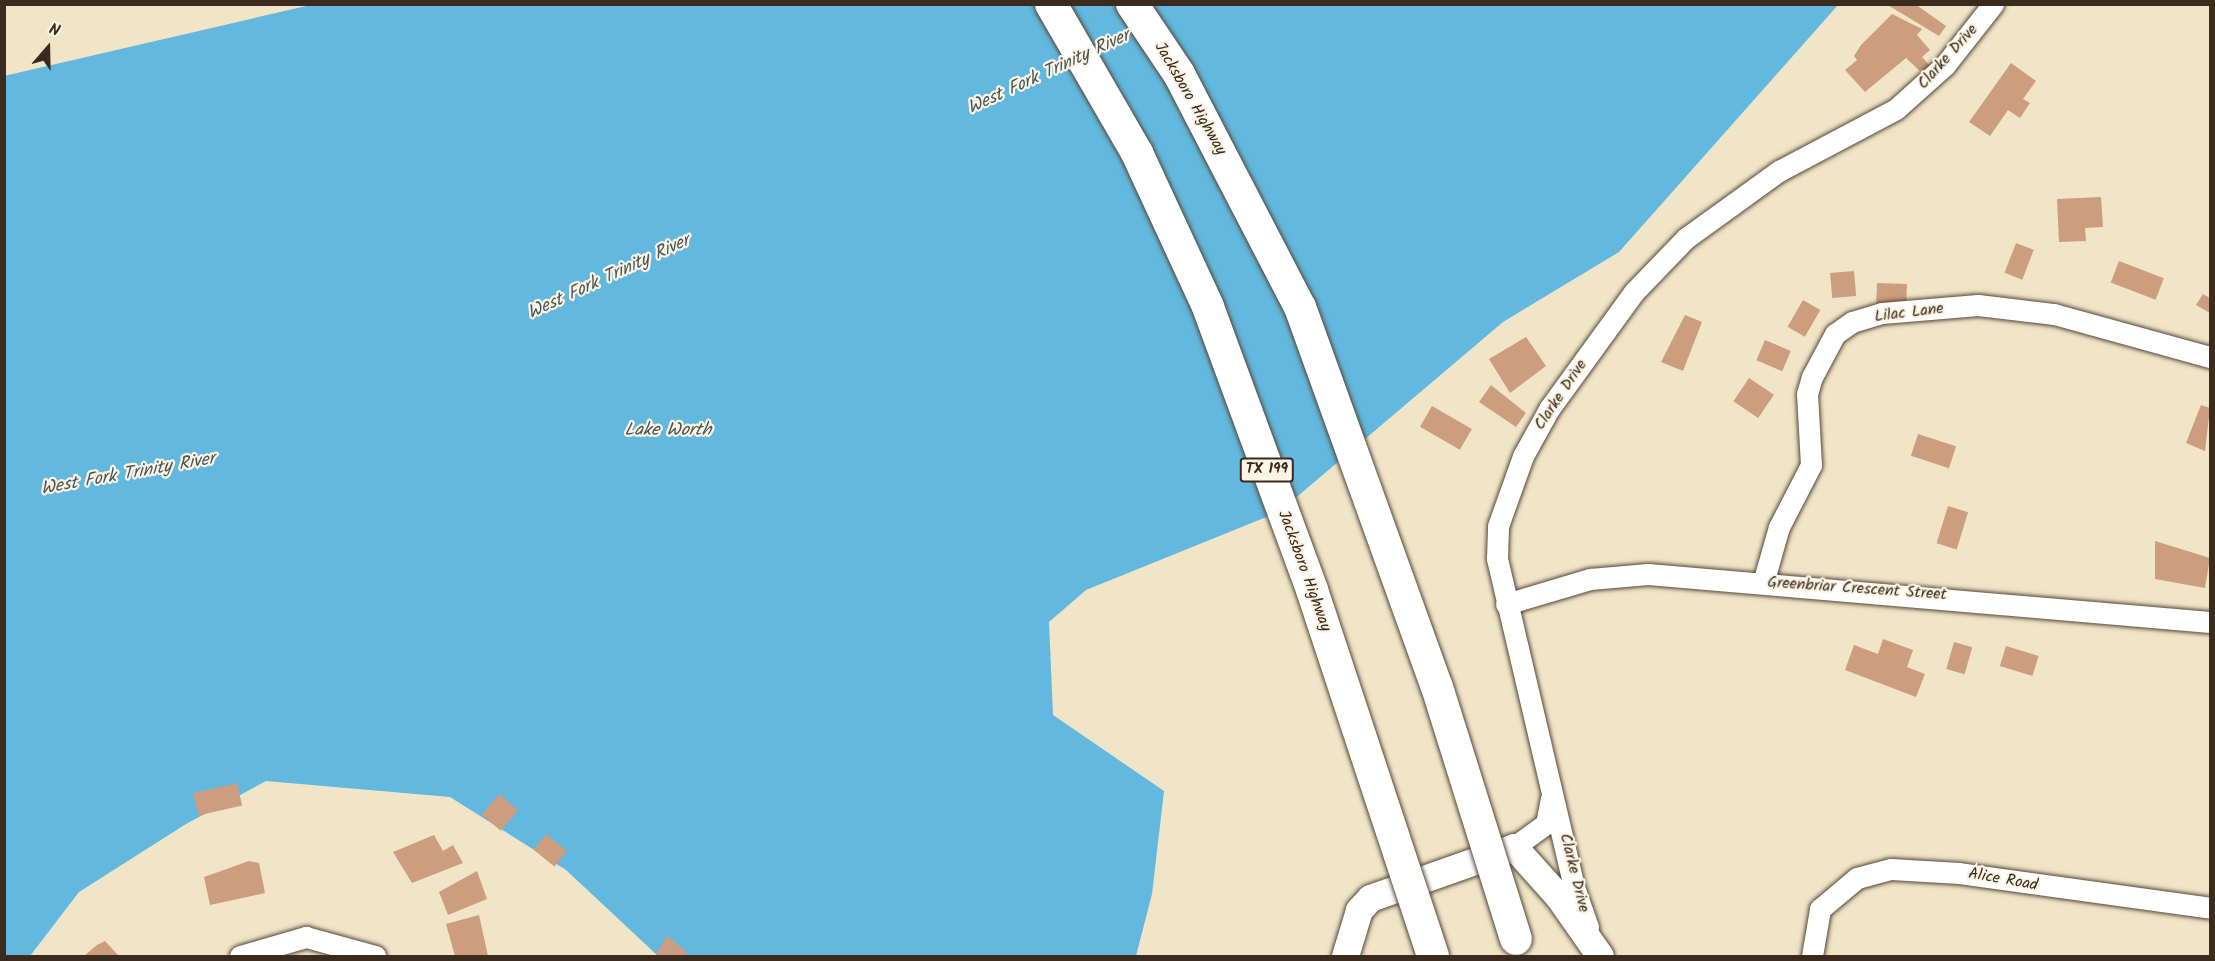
<!DOCTYPE html>
<style>
body{margin:0}
#map{position:relative;width:2215px;height:961px;overflow:hidden;background:#f0e5c7;font-family:Kalam,sans-serif}
div>[style]{position:absolute}
.water>*{inset:0;background:#62b8de}
.building>*{inset:0;background:#cc9d7f;transform-origin:0 0}
.roads{filter:drop-shadow(0 0 2px #564637) drop-shadow(0 0 2px #564637)}
.minor>*{height:21px;margin:-10.5px;padding:0 10.5px;transform-origin:10.5px;border-radius:10.5px;background:#fff}
.major>*{height:27px;margin:-13.5px;padding:0 13.5px;transform-origin:13.5px;border-radius:13.5px;background:#fff}
.bridges{filter:drop-shadow(0 0 2px #564637) drop-shadow(0 0 2px #564637)}
.highway-bridge>*{height:32px;margin:-16px;padding:0 16px;transform-origin:16px;border-radius:16px;background:#fff}
span{translate:-50% -50%;white-space:nowrap;text-align:center;line-height:1.15;-webkit-text-stroke:4.5px #fcf5e5;paint-order:stroke}
.shield-label span{padding:2px 4px;background:#fcf5e5;border:2px solid;border-radius:4px;-webkit-text-stroke-width:0}
.shield-label{font-size:15px;color:#3b2a1e;font-weight:700}
.street-label{font-size:16px;color:#3b2a1e}
.water-label{font-size:18px;color:#475558;font-style:italic}
.frame{position:absolute;inset:0;border:6px solid #3b2a1e;pointer-events:none}
.north{position:absolute;left:18px;top:18px;width:60px;height:60px;-webkit-text-stroke:4px #fcf5e5;paint-order:stroke;rotate:20deg;font-size:16px;font-weight:700;line-height:24px;text-align:center;color:#3b2a1e}
.north::after{content:'';display:block;margin:auto;width:21px;height:27px;background:#3b2a1e;clip-path:polygon(50% 0,100% 100%,50% 72%,0 100%)}
</style>
<div id="map">
<div class="water">
<i style="clip-path:polygon(315px 4px,1838px 5px,1619px 252px,1503px 322px,1279px 512px,1086px 590px,1049px 622px,1053px 715px,1164px 791px,1152px 894px,1136px 956px,658px 956px,566px 870px,450px 797px,266px 781px,186px 824px,79px 892px,30px 956px,5px 956px,4px 76px)"></i>
</div>
<div class="building">
<i style="clip-path:polygon(1886px 4px,1915px 4px,1946px 26px,1939px 36px)"></i>
<i style="clip-path:polygon(1892px 14px,1922px 29px,1917px 35px,1930px 50px,1922px 57px,1931px 67px,1923px 74px,1906px 58px,1865px 92px,1845px 70px,1857px 60px,1854px 56px,1861px 45px)"></i>
<i style="clip-path:polygon(2011px 63px,2036px 81px,2023px 99px,2030px 103px,2020px 118px,2008px 110px,1990px 136px,1969px 122px)"></i>
<i style="clip-path:polygon(2101px 197px,2103px 227px,2085px 228px,2086px 241px,2059px 242px,2057px 199px)"></i>
<i style="left:2016px;top:243px;width:19px;height:32px;rotate:21deg"></i>
<i style="left:2119px;top:261px;width:48px;height:23px;rotate:21deg"></i>
<i style="left:1854px;top:271px;width:25px;height:24px;rotate:85deg"></i>
<i style="left:1877px;top:283px;width:30px;height:21px;rotate:2deg"></i>
<i style="clip-path:polygon(2203px 294px,2210px 298px,2210px 313px,2196px 305px)"></i>
<i style="left:1803px;top:300px;width:20px;height:31px;rotate:30deg"></i>
<i style="clip-path:polygon(1685px 315px,1702px 322px,1683px 371px,1661px 362px)"></i>
<i style="clip-path:polygon(1526px 337px,1546px 366px,1510px 393px,1489px 359px)"></i>
<i style="left:1765px;top:340px;width:28px;height:22px;rotate:23deg"></i>
<i style="left:1749px;top:378px;width:30px;height:28px;rotate:34deg"></i>
<i style="clip-path:polygon(1491px 385px,1526px 413px,1516px 427px,1479px 402px)"></i>
<i style="clip-path:polygon(2201px 405px,2210px 408px,2205px 451px,2186px 443px)"></i>
<i style="left:1432px;top:406px;width:46px;height:24px;rotate:30deg"></i>
<i style="left:1918px;top:434px;width:40px;height:23px;rotate:18deg"></i>
<i style="left:1948px;top:506px;width:21px;height:39px;rotate:17deg"></i>
<i style="clip-path:polygon(2155px 541px,2210px 558px,2205px 588px,2155px 579px)"></i>
<i style="clip-path:polygon(1883px 639px,1913px 650px,1907px 667px,1925px 674px,1916px 697px,1845px 670px,1854px 645px,1878px 654px)"></i>
<i style="left:1954px;top:642px;width:19px;height:28px;rotate:16deg"></i>
<i style="left:2006px;top:646px;width:34px;height:21px;rotate:17deg"></i>
<i style="left:237px;top:783px;width:23px;height:45px;rotate:77deg"></i>
<i style="left:499px;top:794px;width:25px;height:27px;rotate:40deg"></i>
<i style="left:546px;top:834px;width:27px;height:20px;rotate:39deg"></i>
<i style="clip-path:polygon(434px 835px,443px 851px,453px 845px,463px 863px,412px 883px,393px 852px)"></i>
<i style="clip-path:polygon(249px 861px,259px 863px,265px 893px,210px 905px,204px 877px)"></i>
<i style="clip-path:polygon(477px 871px,487px 899px,448px 915px,439px 892px)"></i>
<i style="clip-path:polygon(479px 915px,488px 956px,455px 956px,446px 924px)"></i>
<i style="clip-path:polygon(667px 936px,687px 952px,685px 956px,655px 956px)"></i>
<i style="clip-path:polygon(105px 941px,119px 956px,84px 956px,97px 945px)"></i>
</div>
<div class="roads">
<div class="minor">
<i style="left:1763px;top:583px;width:58px;rotate:-74.1deg"></i>
<i style="left:1779px;top:527px;width:70px;rotate:-62.7deg"></i>
<i style="left:1811px;top:465px;width:71px;rotate:-93.2deg"></i>
<i style="left:1807px;top:394px;width:18px;rotate:-74deg"></i>
<i style="left:1812px;top:377px;width:49px;rotate:-61.9deg"></i>
<i style="left:1835px;top:334px;width:21px;rotate:-35deg"></i>
<i style="left:1852px;top:322px;width:31px;rotate:-17deg"></i>
<i style="left:1882px;top:313px;width:96px;rotate:-4.8deg"></i>
<i style="left:1978px;top:305px;width:77px;rotate:6.8deg"></i>
<i style="left:2054px;top:314px;width:162px;rotate:15.4deg"></i>
<i style="left:1506px;top:604px;width:88px;rotate:-16.6deg"></i>
<i style="left:1590px;top:579px;width:58px;rotate:-4.9deg"></i>
<i style="left:1648px;top:574px;width:564px;rotate:4.88deg"></i>
<i style="left:1514px;top:847px;width:39px;rotate:-36deg"></i>
<i style="left:1546px;top:824px;width:26px;rotate:-79deg"></i>
<i style="left:1588px;top:927px;width:42px;rotate:-109.3deg"></i>
<i style="left:1574px;top:887px;width:338px;rotate:-103.2deg"></i>
<i style="left:1497px;top:558px;width:32px;rotate:-88deg"></i>
<i style="left:1498px;top:526px;width:74px;rotate:-70.3deg"></i>
<i style="left:1523px;top:456px;width:54px;rotate:-61deg"></i>
<i style="left:1549px;top:409px;width:145px;rotate:-54deg"></i>
<i style="left:1634px;top:292px;width:75px;rotate:-46.1deg"></i>
<i style="left:1686px;top:238px;width:115px;rotate:-35.8deg"></i>
<i style="left:1779px;top:171px;width:132px;rotate:-27.9deg"></i>
<i style="left:1896px;top:109px;width:66px;rotate:-41.9deg"></i>
<i style="left:1945px;top:65px;width:78px;rotate:-51.8deg"></i>
<i style="left:240px;top:956px;width:69px;rotate:-16.1deg"></i>
<i style="left:306px;top:937px;width:72px;rotate:15.4deg"></i>
<i style="left:1812px;top:956px;width:48px;rotate:-80.3deg"></i>
<i style="left:1820px;top:909px;width:48px;rotate:-40deg"></i>
<i style="left:1857px;top:878px;width:35px;rotate:-15deg"></i>
<i style="left:1891px;top:869px;width:68px;rotate:3.4deg"></i>
<i style="left:1959px;top:873px;width:253px;rotate:7.9deg"></i>
</div>
<div class="major">
<i style="left:1345px;top:956px;width:48px;rotate:-73.1deg"></i>
<i style="left:1359px;top:910px;width:16px;rotate:-47deg"></i>
<i style="left:1370px;top:898px;width:153px;rotate:-19.5deg"></i>
<i style="left:1514px;top:847px;width:66px;rotate:48.1deg"></i>
<i style="left:1558px;top:896px;width:73px;rotate:55deg"></i>
</div>
</div>
<div class="bridges">
<div class="highway-bridge">
<i style="left:1051px;top:4px;width:172px;rotate:60deg"></i>
<i style="left:1137px;top:153px;width:170px;rotate:65.2deg"></i>
<i style="left:1208px;top:307px;width:302px;rotate:69.8deg"></i>
<i style="left:1312px;top:590px;width:385px;rotate:71.7deg"></i>
<i style="left:1132px;top:4px;width:84px;rotate:56.1deg"></i>
<i style="left:1179px;top:74px;width:263px;rotate:62.6deg"></i>
<i style="left:1300px;top:307px;width:404px;rotate:70.2deg"></i>
<i style="left:1437px;top:687px;width:264px;rotate:72.6deg"></i>
</div>
</div>
<div class="shield-label">
<span style="left:1267px;top:470px">TX 199</span>
</div>
<div class="street-label">
<span style="left:1948px;top:57px;rotate:-48deg">Clarke Drive</span>
<span style="left:1190px;top:99px;rotate:60deg">Jacksboro Highway</span>
<span style="left:1909px;top:313px;rotate:-7deg">Lilac Lane</span>
<span style="left:1561px;top:395px;rotate:-56deg">Clarke Drive</span>
<span style="left:1304px;top:571px;rotate:70deg">Jacksboro Highway</span>
<span style="left:1857px;top:589px;rotate:4deg">Greenbriar Crescent Street</span>
<span style="left:1574px;top:873px;rotate:76deg">Clarke Drive</span>
<span style="left:2003px;top:880px;rotate:10deg">Alice Road</span>
</div>
<div class="water-label">
<span style="left:1049px;top:73px;rotate:-25deg">West Fork Trinity River</span>
<span style="left:609px;top:278px;rotate:-25deg">West Fork Trinity River</span>
<span style="left:668px;top:431px">Lake Worth</span>
<span style="left:128px;top:475px;rotate:-10deg">West Fork Trinity River</span>
</div>
<div class="frame"></div>
<div class="north">N</div>
</div>
